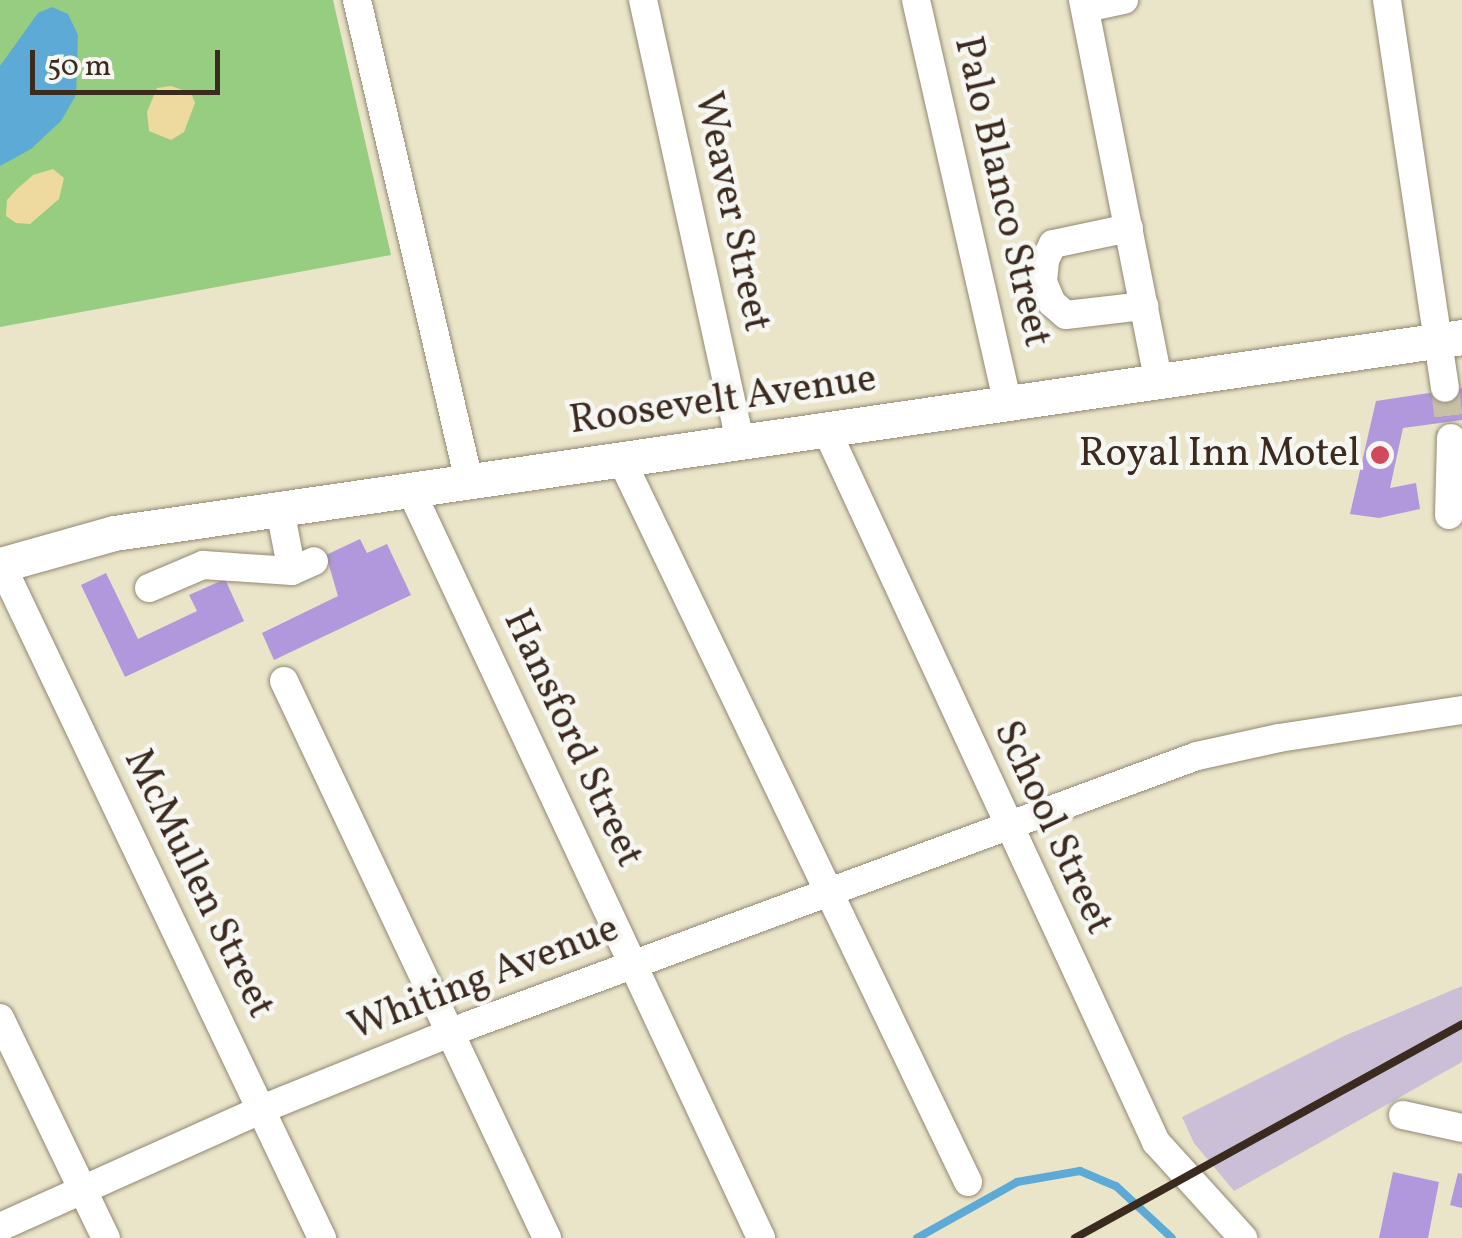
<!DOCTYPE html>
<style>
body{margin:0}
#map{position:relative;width:1462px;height:1238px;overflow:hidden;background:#eae5c9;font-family:Vollkorn,serif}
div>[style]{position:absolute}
.industrial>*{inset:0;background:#cabfd6}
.green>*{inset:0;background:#96cd80}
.sand>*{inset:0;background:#eeda9e}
.water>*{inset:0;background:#5caad5}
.stream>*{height:8px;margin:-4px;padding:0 4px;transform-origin:4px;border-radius:4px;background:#5caad5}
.building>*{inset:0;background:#b198dc}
.minor-tunnel>*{height:28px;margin-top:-14px;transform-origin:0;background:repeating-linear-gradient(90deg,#c7c0a7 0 28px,transparent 0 42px)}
.roads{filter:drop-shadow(0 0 2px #928874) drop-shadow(0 0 2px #928874)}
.minor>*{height:28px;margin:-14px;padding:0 14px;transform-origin:14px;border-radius:14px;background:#fff}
.major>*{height:35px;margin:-17.5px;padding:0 17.5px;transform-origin:17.5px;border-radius:17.5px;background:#fff}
.rail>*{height:8px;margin:-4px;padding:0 4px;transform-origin:4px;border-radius:4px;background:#3b2a1e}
.dots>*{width:28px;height:28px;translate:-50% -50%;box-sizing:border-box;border:5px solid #f6f6f2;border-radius:50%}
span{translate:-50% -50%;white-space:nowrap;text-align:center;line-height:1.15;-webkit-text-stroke:9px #f6f6f2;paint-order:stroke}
.street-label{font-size:40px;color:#3b2a1e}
.poi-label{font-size:40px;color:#3b2a1e}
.right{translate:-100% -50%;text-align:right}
.scale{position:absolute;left:30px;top:50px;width:190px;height:45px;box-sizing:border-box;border:5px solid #3b2a1e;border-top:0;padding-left:12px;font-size:30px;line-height:35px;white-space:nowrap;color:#3b2a1e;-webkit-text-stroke:8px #f6f6f2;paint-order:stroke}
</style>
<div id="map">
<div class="industrial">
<i style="clip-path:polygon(1462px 986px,1462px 1062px,1234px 1191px,1194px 1143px,1182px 1117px,1344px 1036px)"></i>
</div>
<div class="green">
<i style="clip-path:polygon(0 0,333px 0,391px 255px,0 327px)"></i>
</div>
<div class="sand">
<i style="clip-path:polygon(171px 86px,191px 93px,195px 103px,184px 132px,171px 140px,149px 131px,147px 112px,157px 88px)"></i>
<i style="clip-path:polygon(53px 169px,64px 178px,59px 199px,30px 224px,16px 223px,6px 216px,7px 200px,17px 189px,33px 175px)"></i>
</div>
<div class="water">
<i style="clip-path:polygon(52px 7px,68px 14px,78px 35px,76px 95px,61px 121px,31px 149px,0 166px,0 66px,38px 13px)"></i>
</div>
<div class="stream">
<i style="left:917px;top:1238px;width:115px;rotate:-29.2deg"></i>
<i style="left:1017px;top:1182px;width:64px;rotate:-9.9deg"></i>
<i style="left:1080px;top:1171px;width:39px;rotate:23deg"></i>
<i style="left:1116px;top:1186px;width:76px;rotate:42.9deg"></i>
</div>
<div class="building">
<i style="clip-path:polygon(1462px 388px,1462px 420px,1403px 428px,1390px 488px,1416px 483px,1420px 509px,1379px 518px,1350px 514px,1376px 401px)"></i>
<i style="clip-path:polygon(360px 539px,367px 553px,387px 544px,411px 595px,274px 660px,262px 633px,338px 596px,326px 555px)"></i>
<i style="clip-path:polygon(106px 573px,138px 639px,197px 611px,189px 595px,225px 579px,244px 621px,125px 677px,81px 585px)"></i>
<i style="clip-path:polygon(1393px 1172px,1439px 1182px,1428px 1238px,1379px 1238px)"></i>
<i style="clip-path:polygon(1458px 1173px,1462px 1174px,1462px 1208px,1450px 1205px)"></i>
</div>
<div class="minor-tunnel">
<i style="left:1445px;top:388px;width:50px;rotate:83.2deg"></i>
</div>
<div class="roads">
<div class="minor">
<i style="left:357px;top:0;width:495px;rotate:76.9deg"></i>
<i style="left:643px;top:0;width:452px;rotate:77.6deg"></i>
<i style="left:916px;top:0;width:411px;rotate:77.2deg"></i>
<i style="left:1083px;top:0;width:386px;rotate:78.8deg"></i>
<i style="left:1387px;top:0;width:392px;rotate:81.5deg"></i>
<i style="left:1086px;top:8px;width:39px;rotate:-12deg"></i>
<i style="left:1129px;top:228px;width:78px;rotate:168.1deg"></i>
<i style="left:1053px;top:244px;width:18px;rotate:117deg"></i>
<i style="left:1045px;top:260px;width:22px;rotate:95deg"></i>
<i style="left:1043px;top:282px;width:23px;rotate:67deg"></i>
<i style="left:1052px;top:303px;width:18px;rotate:41deg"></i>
<i style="left:1066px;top:315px;width:79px;rotate:-6.6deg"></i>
<i style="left:826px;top:429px;width:786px;rotate:65.16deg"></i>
<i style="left:1156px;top:1142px;width:130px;rotate:47.8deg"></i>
<i style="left:621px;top:459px;width:802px;rotate:64.36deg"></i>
<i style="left:411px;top:491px;width:825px;rotate:64.89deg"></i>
<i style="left:280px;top:510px;width:62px;rotate:78.9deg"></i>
<i style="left:292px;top:571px;width:24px;rotate:-24deg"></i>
<i style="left:1449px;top:515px;width:77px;rotate:-88.5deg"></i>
<i style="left:1px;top:564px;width:747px;rotate:64.53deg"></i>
<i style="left:149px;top:588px;width:59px;rotate:-23.1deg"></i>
<i style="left:203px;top:565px;width:89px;rotate:3.9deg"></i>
<i style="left:284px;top:681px;width:616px;rotate:64.72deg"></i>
<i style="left:0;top:1018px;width:244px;rotate:64.3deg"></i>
<i style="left:1403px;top:1115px;width:60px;rotate:12.4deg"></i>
<i style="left:0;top:1227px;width:287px;rotate:-24.2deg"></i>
<i style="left:262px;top:1109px;width:224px;rotate:-22deg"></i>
<i style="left:470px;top:1025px;width:775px;rotate:-20.31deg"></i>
<i style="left:1197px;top:756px;width:84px;rotate:-12.4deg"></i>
<i style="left:1279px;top:738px;width:185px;rotate:-8.7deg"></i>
</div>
<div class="major">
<i style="left:0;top:565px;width:118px;rotate:-15.7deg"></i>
<i style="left:114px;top:533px;width:1362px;rotate:-8.27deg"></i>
</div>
</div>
<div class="rail">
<i style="left:1075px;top:1238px;width:442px;rotate:-28.9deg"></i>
</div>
<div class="dots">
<i style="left:1380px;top:455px;background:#d1495b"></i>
</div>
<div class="street-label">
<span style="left:1001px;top:192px;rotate:77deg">Palo Blanco Street</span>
<span style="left:731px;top:212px;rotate:78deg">Weaver Street</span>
<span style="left:723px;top:401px;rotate:-8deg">Roosevelt Avenue</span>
<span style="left:572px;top:739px;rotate:65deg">Hansford Street</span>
<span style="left:1052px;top:828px;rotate:65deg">School Street</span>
<span style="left:198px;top:884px;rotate:64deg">McMullen Street</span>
<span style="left:484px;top:979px;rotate:-21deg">Whiting Avenue</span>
</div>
<div class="poi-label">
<span class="right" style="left:1360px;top:455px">Royal Inn Motel</span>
</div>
<div class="scale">50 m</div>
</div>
